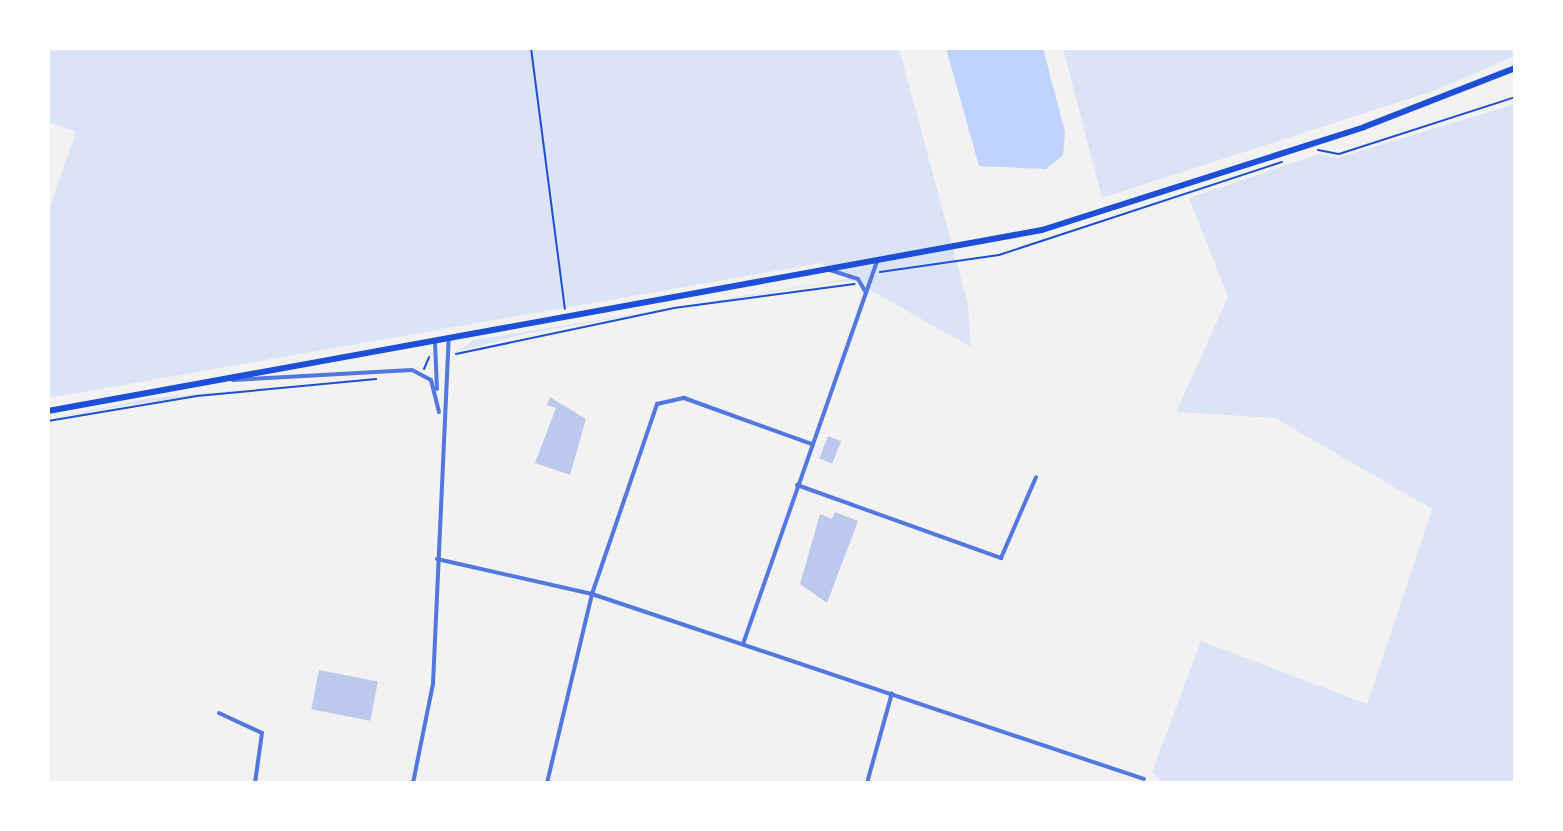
<!DOCTYPE html>
<style>
body{margin:0}
#map{position:relative;width:1563px;height:831px;overflow:hidden;background:#f2f2f2;font-family:Roboto,sans-serif}
div>[style]{position:absolute}
.green>*{inset:0;background:#dbe4f7}
.water>*{inset:0;background:#bfd3fe}
.building>*{inset:0;background:#bdc9ec;transform-origin:0 0}
.path>*{height:2px;margin:-1px;padding:0 1px;transform-origin:1px;border-radius:1px;background:#1d4ed8}
.minor>*{height:4px;margin:-2px;padding:0 2px;transform-origin:2px;border-radius:2px;background:#5277de}
.secondary>*{height:6px;margin:-3px;padding:0 3px;transform-origin:3px;border-radius:3px;background:#1d4ed8}
span{translate:-50% -50%;white-space:nowrap;text-align:center;line-height:1.15;-webkit-text-stroke:7px #fff;paint-order:stroke}
.frame{position:absolute;inset:0;border:50px solid #fff;pointer-events:none}
</style>
<div id="map">
<div class="green">
<i style="clip-path:polygon(48px 48px,899px 48px,968px 304px,971px 347px,854px 281px,834px 282px,528px 333px,456px 352px,474px 340px,848px 279px,821px 263px,48px 398px,48px 212px,76px 132px,48px 122px)"></i>
<i style="clip-path:polygon(1063px 48px,1515px 48px,1515px 56px,1436px 90px,1102px 198px)"></i>
<i style="clip-path:polygon(1515px 104px,1515px 783px,1163px 783px,1152px 772px,1201px 641px,1367px 704px,1432px 509px,1275px 418px,1176px 412px,1228px 297px,1189px 198px,1319px 154px,1337px 158px)"></i>
<i style="clip-path:polygon(242px 390px,122px 406px,48px 419px,151px 398px)"></i>
</div>
<div class="water">
<i style="clip-path:polygon(946px 48px,1043px 48px,1065px 132px,1063px 155px,1046px 169px,979px 166px)"></i>
</div>
<div class="building">
<i style="clip-path:polygon(550px 397px,586px 419px,570px 475px,535px 463px,556px 408px,547px 405px)"></i>
<i style="left:828px;top:436px;width:14px;height:24px;rotate:21deg"></i>
<i style="clip-path:polygon(835px 512px,858px 521px,827px 603px,800px 584px,820px 514px,832px 519px)"></i>
<i style="left:319px;top:670px;width:60px;height:40px;rotate:11deg"></i>
</div>
<div class="path">
<i style="left:531px;top:48px;width:263px;rotate:82.6deg"></i>
<i style="left:1318px;top:150px;width:21px;rotate:11deg"></i>
<i style="left:1339px;top:154px;width:185px;rotate:-17.9deg"></i>
<i style="left:880px;top:272px;width:120px;rotate:-8.1deg"></i>
<i style="left:999px;top:255px;width:298px;rotate:-18.2deg"></i>
<i style="left:456px;top:354px;width:223px;rotate:-11.9deg"></i>
<i style="left:674px;top:308px;width:182px;rotate:-7.6deg"></i>
<i style="left:424px;top:369px;width:13px;rotate:-67deg"></i>
<i style="left:48px;top:421px;width:151px;rotate:-9.5deg"></i>
<i style="left:197px;top:396px;width:180px;rotate:-5.4deg"></i>
</div>
<div class="minor">
<i style="left:830px;top:270px;width:29px;rotate:18deg"></i>
<i style="left:858px;top:279px;width:16px;rotate:60deg"></i>
<i style="left:435px;top:342px;width:47px;rotate:87.6deg"></i>
<i style="left:233px;top:380px;width:179px;rotate:-3.2deg"></i>
<i style="left:412px;top:370px;width:21px;rotate:28deg"></i>
<i style="left:431px;top:380px;width:33px;rotate:76deg"></i>
<i style="left:797px;top:485px;width:217px;rotate:19.7deg"></i>
<i style="left:1001px;top:558px;width:88px;rotate:-66.6deg"></i>
<i style="left:437px;top:559px;width:159px;rotate:12.7deg"></i>
<i style="left:592px;top:594px;width:582px;rotate:18.53deg"></i>
<i style="left:743px;top:644px;width:405px;rotate:-70.7deg"></i>
<i style="left:219px;top:713px;width:47px;rotate:24.9deg"></i>
<i style="left:262px;top:733px;width:50px;rotate:98deg"></i>
<i style="left:413px;top:783px;width:101px;rotate:-78.6deg"></i>
<i style="left:433px;top:684px;width:347px;rotate:-87.4deg"></i>
<i style="left:547px;top:783px;width:194px;rotate:-76.6deg"></i>
<i style="left:592px;top:594px;width:201px;rotate:-71.1deg"></i>
<i style="left:657px;top:404px;width:28px;rotate:-13deg"></i>
<i style="left:684px;top:398px;width:136px;rotate:19.8deg"></i>
<i style="left:867px;top:783px;width:93px;rotate:-74.5deg"></i>
</div>
<div class="secondary">
<i style="left:48px;top:411px;width:1010px;rotate:-10.32deg"></i>
<i style="left:1042px;top:230px;width:338px;rotate:-17.7deg"></i>
<i style="left:1364px;top:127px;width:162px;rotate:-21.3deg"></i>
</div>
<div class="frame"></div>
</div>
